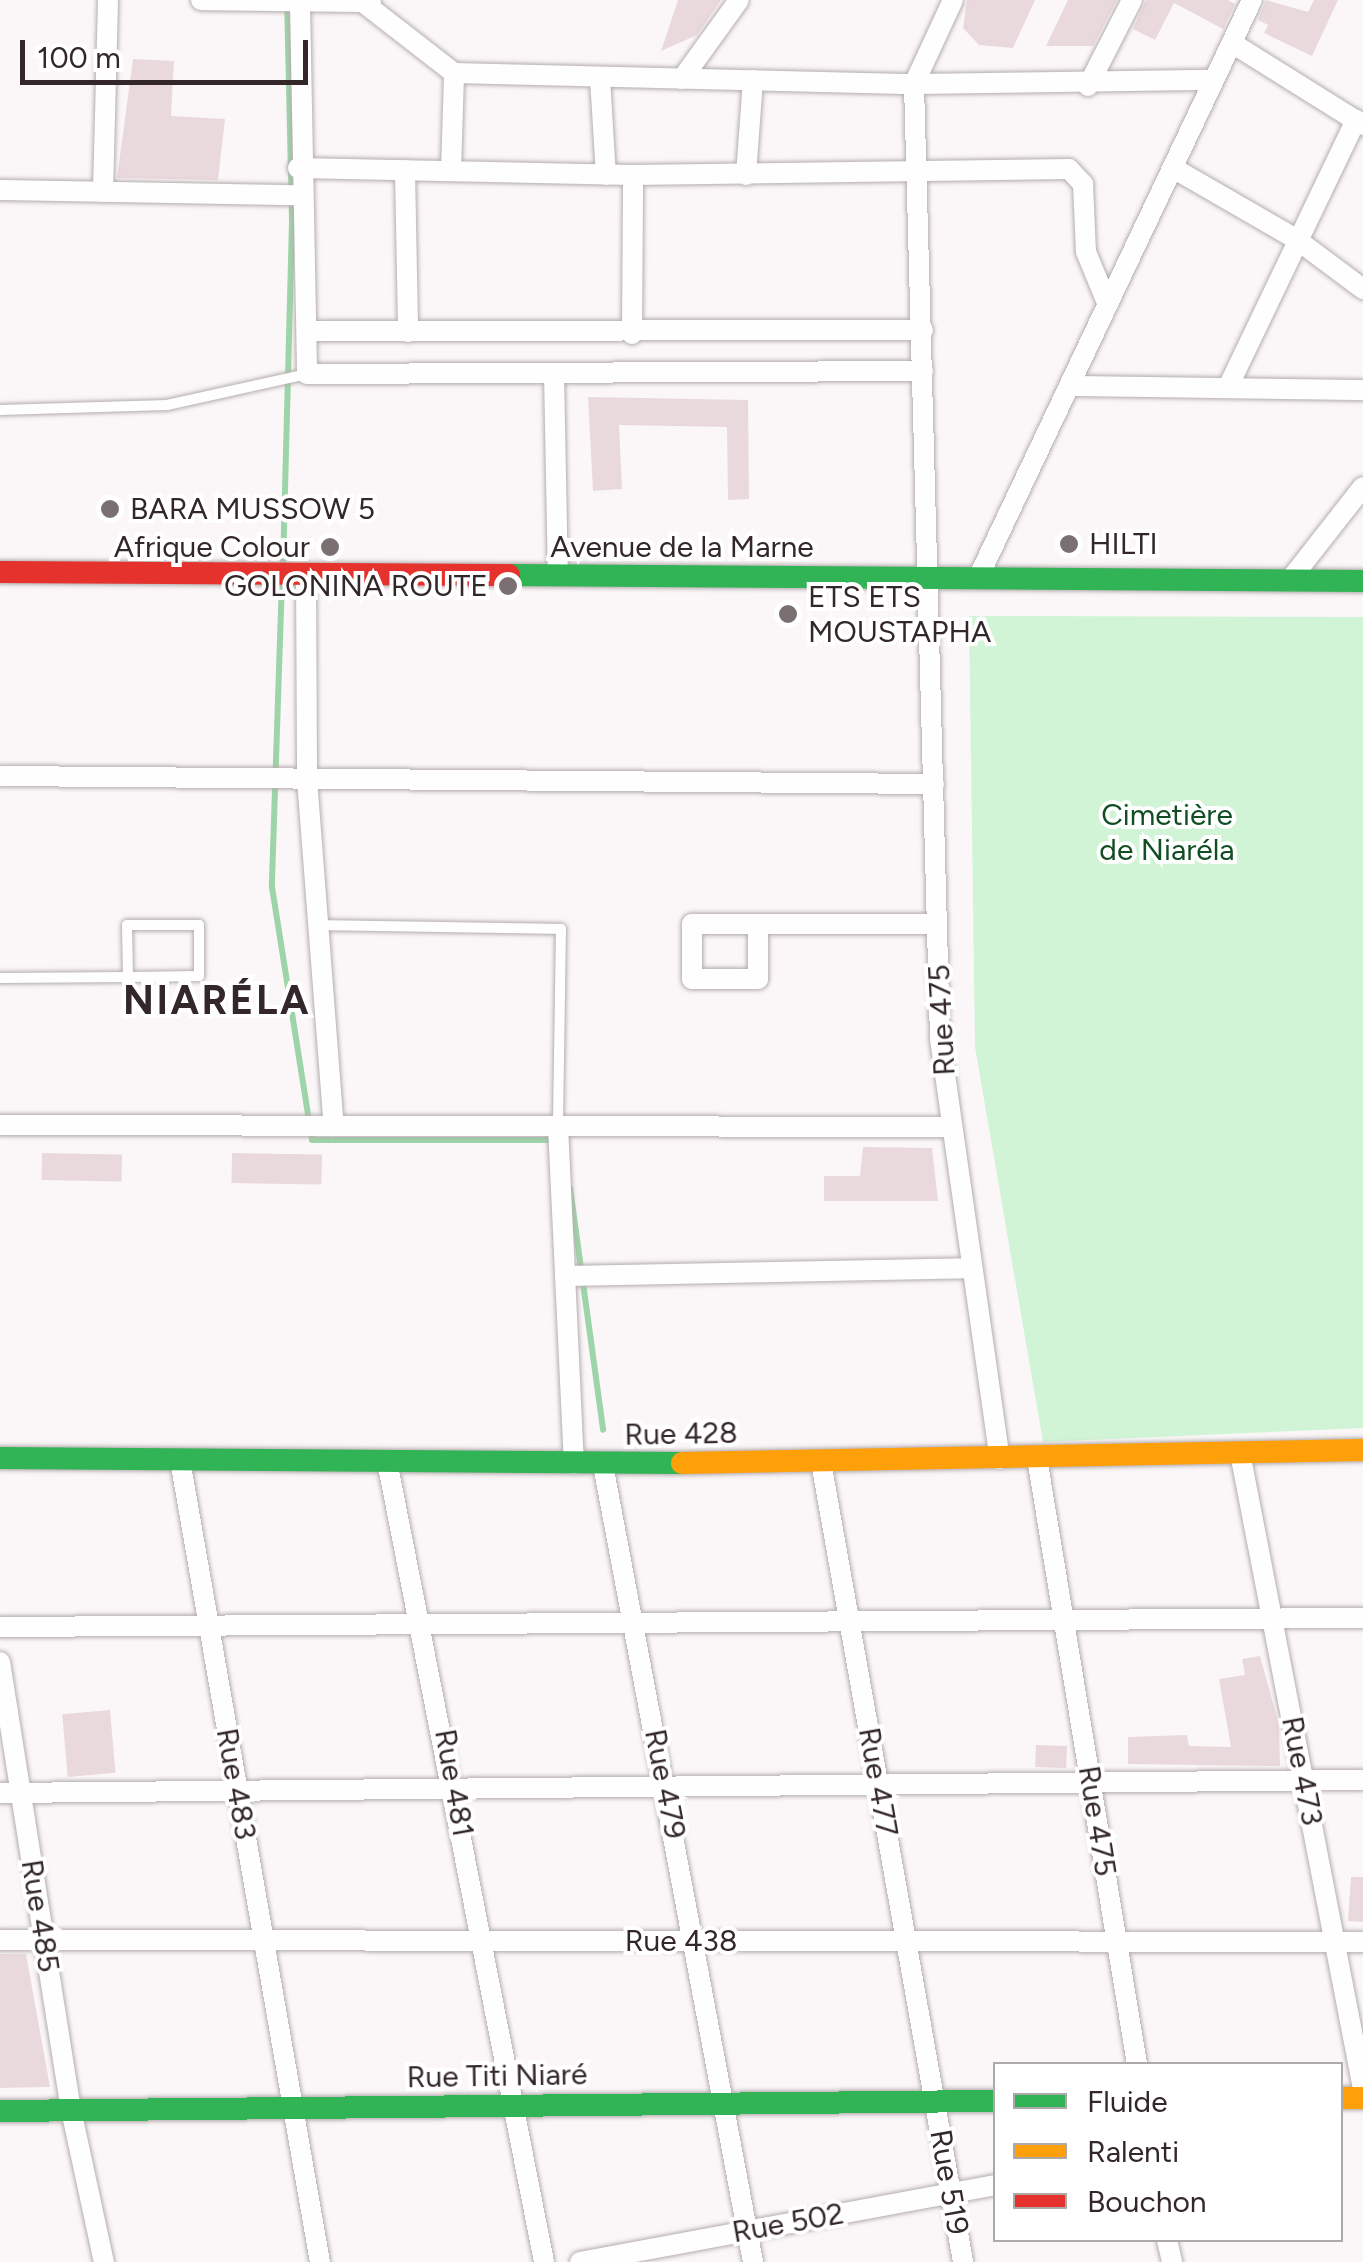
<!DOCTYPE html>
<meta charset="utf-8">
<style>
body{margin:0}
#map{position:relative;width:1363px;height:2262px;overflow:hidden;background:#fbf7f8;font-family:Figtree,sans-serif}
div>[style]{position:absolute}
.green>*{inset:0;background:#d1f4d6}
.stream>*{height:6px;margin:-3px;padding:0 3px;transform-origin:3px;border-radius:3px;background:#9dd5a8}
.building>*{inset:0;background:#ead9dc;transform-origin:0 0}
.roads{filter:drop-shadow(0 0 2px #b5adae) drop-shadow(0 0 2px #b5adae)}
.lane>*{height:10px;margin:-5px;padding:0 5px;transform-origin:5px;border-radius:5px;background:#fefefe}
.street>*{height:20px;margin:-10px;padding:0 10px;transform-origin:10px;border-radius:10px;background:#fefefe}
.fast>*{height:22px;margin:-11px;padding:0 11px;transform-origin:11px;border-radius:11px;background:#30b455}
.slow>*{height:22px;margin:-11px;padding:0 11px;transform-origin:11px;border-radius:11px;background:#ff9f0a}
.jam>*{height:22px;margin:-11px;padding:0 11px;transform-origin:11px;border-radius:11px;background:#e5322d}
.dots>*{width:28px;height:28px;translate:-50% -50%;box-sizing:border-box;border:5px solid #fff;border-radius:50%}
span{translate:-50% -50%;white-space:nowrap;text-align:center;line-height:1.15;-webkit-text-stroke:8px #fff;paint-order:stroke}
.poi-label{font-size:30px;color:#342729}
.left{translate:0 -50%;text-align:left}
.right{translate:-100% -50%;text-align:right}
.street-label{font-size:30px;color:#342729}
.park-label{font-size:30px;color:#124e24}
.district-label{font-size:40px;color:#342729;font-weight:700;letter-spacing:2.5px}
.legend{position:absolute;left:993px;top:2062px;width:350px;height:180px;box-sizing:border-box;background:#fff;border:2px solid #aea9a9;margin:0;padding:12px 18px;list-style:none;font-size:30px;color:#342729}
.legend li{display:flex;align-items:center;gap:20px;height:50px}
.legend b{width:50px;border:2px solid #aea9a9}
.scale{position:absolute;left:20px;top:40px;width:288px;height:45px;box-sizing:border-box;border:5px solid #342729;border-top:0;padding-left:12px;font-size:30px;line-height:35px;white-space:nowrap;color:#342729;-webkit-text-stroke:8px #fff;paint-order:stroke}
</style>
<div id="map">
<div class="green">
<i style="clip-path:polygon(969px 616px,1363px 617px,1363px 1428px,1043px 1442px,975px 1047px)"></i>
</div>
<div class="stream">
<i style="left:283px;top:566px;width:348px;rotate:-88.5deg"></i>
<i style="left:292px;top:218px;width:214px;rotate:-91.3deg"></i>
<i style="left:282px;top:579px;width:308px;rotate:91.9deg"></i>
<i style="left:272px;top:887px;width:256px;rotate:81deg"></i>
<i style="left:312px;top:1140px;width:243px"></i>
<i style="left:570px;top:1188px;width:244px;rotate:82.2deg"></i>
</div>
<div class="building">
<i style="clip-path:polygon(678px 0,721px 0,697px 35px,661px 51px)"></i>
<i style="clip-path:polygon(967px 0,1035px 0,1013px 48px,979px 45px,963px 28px)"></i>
<i style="clip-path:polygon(1068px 0,1117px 0,1093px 46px,1046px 46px)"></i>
<i style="clip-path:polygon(1146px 0,1228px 0,1235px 4px,1223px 29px,1174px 3px,1155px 40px,1133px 29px)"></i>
<i style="clip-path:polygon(1266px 0,1308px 12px,1314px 0,1338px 0,1312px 56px,1264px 33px,1268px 25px,1258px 20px)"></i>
<i style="clip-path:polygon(133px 59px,174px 61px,171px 116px,225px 119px,218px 180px,117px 178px)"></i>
<i style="clip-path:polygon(588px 397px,748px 400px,749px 499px,728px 500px,727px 427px,619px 425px,622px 489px,593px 491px)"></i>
<i style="clip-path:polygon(863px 1147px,932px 1148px,938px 1201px,824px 1201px,824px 1176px,860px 1176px)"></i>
<i style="left:42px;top:1153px;width:80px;height:27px;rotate:1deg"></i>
<i style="left:232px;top:1153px;width:90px;height:30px;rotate:1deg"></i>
<i style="clip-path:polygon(1260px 1656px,1279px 1725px,1280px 1766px,1128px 1764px,1128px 1737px,1187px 1735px,1189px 1746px,1231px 1747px,1219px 1679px,1245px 1675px,1242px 1659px)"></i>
<i style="left:110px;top:1710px;width:63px;height:48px;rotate:85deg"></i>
<i style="left:1036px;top:1745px;width:31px;height:22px;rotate:2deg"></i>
<i style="clip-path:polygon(1351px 1877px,1363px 1877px,1363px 1922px,1348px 1921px)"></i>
<i style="clip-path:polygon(0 1954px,26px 1954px,50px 2087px,0 2088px)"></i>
</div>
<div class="roads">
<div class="lane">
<i style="left:0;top:410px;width:167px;rotate:-1.7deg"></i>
<i style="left:167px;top:405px;width:143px;rotate:-12.5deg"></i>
<i style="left:319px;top:925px;width:242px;rotate:0.9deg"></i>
<i style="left:561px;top:929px;width:197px;rotate:90.9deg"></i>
<i style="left:0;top:978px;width:128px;rotate:-0.4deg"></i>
<i style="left:128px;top:977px;width:71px;rotate:-0.8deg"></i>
<i style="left:199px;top:976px;width:51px;rotate:-90deg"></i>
<i style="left:199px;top:925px;width:72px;rotate:180deg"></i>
<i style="left:127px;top:925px;width:52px;rotate:88.9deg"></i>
</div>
<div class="street">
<i style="left:201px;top:0;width:170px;rotate:0.7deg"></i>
<i style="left:360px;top:0;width:119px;rotate:37.8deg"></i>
<i style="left:454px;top:73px;width:460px;rotate:1.4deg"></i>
<i style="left:914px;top:84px;width:300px;rotate:-0.8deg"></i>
<i style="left:953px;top:0;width:93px;rotate:114.9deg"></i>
<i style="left:914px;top:84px;width:955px;rotate:88.44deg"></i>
<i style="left:940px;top:1039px;width:424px;rotate:81.9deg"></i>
<i style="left:300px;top:4px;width:370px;rotate:88.9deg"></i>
<i style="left:307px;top:374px;width:616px;rotate:-0.28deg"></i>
<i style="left:1232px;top:43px;width:155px;rotate:32deg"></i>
<i style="left:600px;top:78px;width:97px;rotate:86.5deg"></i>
<i style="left:682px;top:79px;width:97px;rotate:-54.2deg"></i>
<i style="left:1088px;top:86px;width:97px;rotate:-62.9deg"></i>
<i style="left:298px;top:168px;width:335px;rotate:1.2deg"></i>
<i style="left:633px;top:175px;width:436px;rotate:-0.8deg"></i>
<i style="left:1069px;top:169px;width:21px;rotate:47deg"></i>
<i style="left:1083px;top:184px;width:68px;rotate:87.5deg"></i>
<i style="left:1086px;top:252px;width:57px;rotate:67.5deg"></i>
<i style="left:1173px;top:168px;width:142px;rotate:30deg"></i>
<i style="left:1296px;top:239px;width:84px;rotate:36.7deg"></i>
<i style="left:405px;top:170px;width:162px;rotate:88.9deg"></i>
<i style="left:451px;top:171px;width:98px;rotate:-88.2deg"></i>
<i style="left:746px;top:175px;width:95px;rotate:-85.8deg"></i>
<i style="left:0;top:190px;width:300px;rotate:1deg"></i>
<i style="left:103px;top:192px;width:192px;rotate:-88.5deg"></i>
<i style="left:308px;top:331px;width:615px;rotate:-0.09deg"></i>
<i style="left:632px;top:334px;width:159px;rotate:-89.6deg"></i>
<i style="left:554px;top:373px;width:203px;rotate:88.9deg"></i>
<i style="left:1229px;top:385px;width:294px;rotate:-64.4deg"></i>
<i style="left:1069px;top:386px;width:294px;rotate:0.8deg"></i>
<i style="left:306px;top:574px;width:205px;rotate:89.7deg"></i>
<i style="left:307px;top:779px;width:348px;rotate:85.6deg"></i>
<i style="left:978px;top:578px;width:640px;rotate:-64.64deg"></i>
<i style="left:1290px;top:580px;width:118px;rotate:-51.9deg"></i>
<i style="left:0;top:776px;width:934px;rotate:0.49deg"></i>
<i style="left:758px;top:924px;width:55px;rotate:90deg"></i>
<i style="left:758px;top:979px;width:66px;rotate:180deg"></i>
<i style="left:692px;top:979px;width:55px;rotate:-90deg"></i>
<i style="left:692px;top:924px;width:245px"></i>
<i style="left:0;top:1125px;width:949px;rotate:0.12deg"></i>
<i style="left:558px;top:1126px;width:338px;rotate:87.3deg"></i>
<i style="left:565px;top:1276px;width:406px;rotate:-1.1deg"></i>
<i style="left:1240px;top:1453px;width:648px;rotate:79.05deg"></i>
<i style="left:1037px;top:1458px;width:614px;rotate:80.63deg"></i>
<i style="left:180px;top:1460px;width:814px;rotate:80.1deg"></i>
<i style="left:387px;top:1461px;width:816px;rotate:78.91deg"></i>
<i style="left:821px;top:1462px;width:813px;rotate:79.93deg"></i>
<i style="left:603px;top:1465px;width:811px;rotate:79.34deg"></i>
<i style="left:0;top:1627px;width:1363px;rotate:-0.38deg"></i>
<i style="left:0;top:1662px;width:454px;rotate:81deg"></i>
<i style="left:71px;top:2110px;width:156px;rotate:77.8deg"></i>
<i style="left:0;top:1793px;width:1363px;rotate:-0.55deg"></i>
<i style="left:0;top:1940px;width:1363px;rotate:0.08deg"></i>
<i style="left:1167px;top:2240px;width:23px;rotate:77deg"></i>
<i style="left:580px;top:2262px;width:423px;rotate:-10.5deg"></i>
</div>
<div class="fast">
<i style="left:509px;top:575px;width:854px;rotate:0.4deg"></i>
<i style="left:0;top:1458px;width:682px;rotate:0.42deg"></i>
<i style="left:0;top:2111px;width:996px;rotate:-0.58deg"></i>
</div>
<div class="slow">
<i style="left:682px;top:1463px;width:681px;rotate:-1.09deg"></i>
<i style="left:1340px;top:2098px;width:23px"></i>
</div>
<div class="jam">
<i style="left:0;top:572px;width:509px;rotate:0.34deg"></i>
</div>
</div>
<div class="dots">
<i style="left:110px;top:509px;background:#7a7071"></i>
<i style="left:1069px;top:544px;background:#7a7071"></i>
<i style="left:330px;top:547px;background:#7a7071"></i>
<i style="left:508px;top:586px;background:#7a7071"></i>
<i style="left:788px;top:614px;background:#7a7071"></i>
</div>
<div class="poi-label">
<span class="left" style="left:130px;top:509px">BARA MUSSOW 5</span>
<span class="left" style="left:1089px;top:544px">HILTI</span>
<span class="right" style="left:310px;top:547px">Afrique Colour</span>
<span class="right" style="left:488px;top:586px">GOLONINA ROUTE</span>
<span class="left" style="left:808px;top:614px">ETS ETS<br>MOUSTAPHA</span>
</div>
<div class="street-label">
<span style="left:682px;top:547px">Avenue de la Marne</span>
<span style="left:942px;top:1020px;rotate:-93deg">Rue 475</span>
<span style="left:681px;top:1434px;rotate:-1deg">Rue 428</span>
<span style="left:1302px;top:1771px;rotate:79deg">Rue 473</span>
<span style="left:878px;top:1782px;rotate:80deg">Rue 477</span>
<span style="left:454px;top:1783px;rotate:80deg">Rue 481</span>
<span style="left:236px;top:1784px;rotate:80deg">Rue 483</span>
<span style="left:665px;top:1784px;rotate:79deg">Rue 479</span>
<span style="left:1097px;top:1821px;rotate:81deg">Rue 475</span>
<span style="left:40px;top:1916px;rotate:81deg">Rue 485</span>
<span style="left:681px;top:1941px">Rue 438</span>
<span style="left:497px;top:2076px;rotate:-1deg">Rue Titi Niaré</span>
<span style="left:949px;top:2182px;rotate:80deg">Rue 519</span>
<span style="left:788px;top:2223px;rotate:-10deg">Rue 502</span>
</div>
<div class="park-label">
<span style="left:1167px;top:832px">Cimetière<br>de Niaréla</span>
</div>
<div class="district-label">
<span style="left:217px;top:1000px">NIARÉLA</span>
</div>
<ul class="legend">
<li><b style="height:12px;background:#30b455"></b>Fluide</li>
<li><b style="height:12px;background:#ff9f0a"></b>Ralenti</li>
<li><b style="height:12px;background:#e5322d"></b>Bouchon</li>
</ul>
<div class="scale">100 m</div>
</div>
